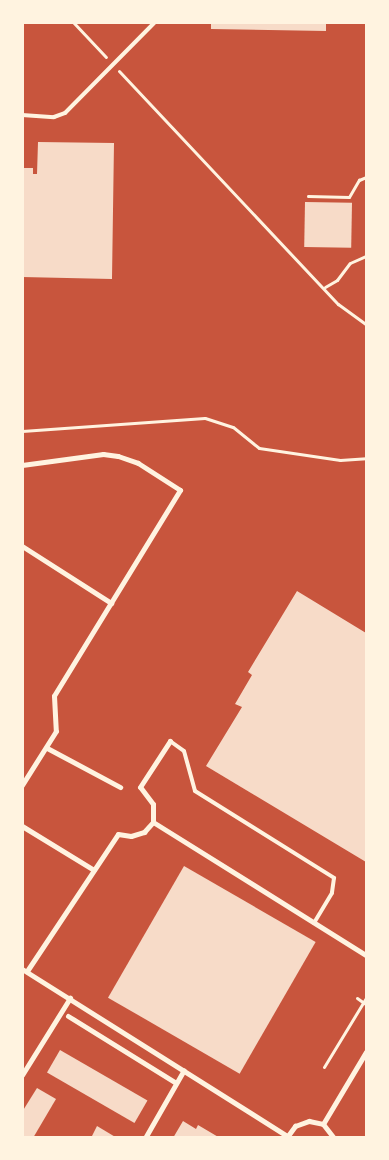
<!DOCTYPE html>
<style>
body{margin:0}
#map{position:relative;width:389px;height:1160px;overflow:hidden;background:#c8553d;font-family:"PT Sans Narrow",sans-serif}
div>[style]{position:absolute}
.building>*{inset:0;background:#f7dbc8;transform-origin:0 0}
.path>*{height:3px;margin:-1.5px;padding:0 1.5px;transform-origin:1.5px;border-radius:1.5px;background:#fff3e0}
.service>*{height:4px;margin:-2px;padding:0 2px;transform-origin:2px;border-radius:2px;background:#fff3e0}
.minor>*{height:5px;margin:-2.5px;padding:0 2.5px;transform-origin:2.5px;border-radius:2.5px;background:#fff3e0}
span{translate:-50% -50%;white-space:nowrap;text-align:center;line-height:1.15;-webkit-text-stroke:4.5px #fff3e0;paint-order:stroke}
.frame{position:absolute;inset:0;border:24px solid #fff3e0;pointer-events:none}
</style>
<div id="map">
<div class="building">
<i style="clip-path:polygon(211px 22px,326px 22px,326px 31px,211px 29px)"></i>
<i style="clip-path:polygon(38px 142px,114px 143px,112px 279px,22px 277px,22px 168px,33px 168px,33px 174px,37px 174px)"></i>
<i style="left:305px;top:202px;width:47px;height:45px;rotate:1deg"></i>
<i style="clip-path:polygon(297px 591px,366px 633px,366px 862px,206px 766px,242px 707px,235px 704px,252px 675px,248px 672px)"></i>
<i style="left:184px;top:866px;width:152px;height:152px;rotate:30deg"></i>
<i style="left:60px;top:1050px;width:101px;height:26px;rotate:30deg"></i>
<i style="clip-path:polygon(37px 1088px,56px 1099px,33px 1138px,22px 1138px,22px 1112px)"></i>
<i style="clip-path:polygon(183px 1121px,196px 1129px,198px 1125px,220px 1138px,173px 1138px)"></i>
<i style="clip-path:polygon(97px 1126px,117px 1138px,91px 1138px)"></i>
</div>
<div class="path">
<i style="left:73px;top:22px;width:48px;rotate:46.7deg"></i>
<i style="left:119px;top:71px;width:320px;rotate:46.8deg"></i>
<i style="left:338px;top:304px;width:34px;rotate:36deg"></i>
<i style="left:308px;top:196px;width:41px;rotate:1.4deg"></i>
<i style="left:349px;top:197px;width:20px;rotate:-60deg"></i>
<i style="left:359px;top:180px;width:8px;rotate:-23deg"></i>
<i style="left:325px;top:287px;width:14px;rotate:-30deg"></i>
<i style="left:337px;top:280px;width:21px;rotate:-53deg"></i>
<i style="left:350px;top:263px;width:17px;rotate:-24deg"></i>
<i style="left:22px;top:431px;width:183px;rotate:-4.1deg"></i>
<i style="left:205px;top:418px;width:29px;rotate:18deg"></i>
<i style="left:233px;top:427px;width:33px;rotate:39deg"></i>
<i style="left:259px;top:448px;width:82px;rotate:8.4deg"></i>
<i style="left:340px;top:460px;width:26px;rotate:-4deg"></i>
<i style="left:357px;top:998px;width:9px;rotate:36deg"></i>
<i style="left:324px;top:1067px;width:81px;rotate:-58.7deg"></i>
</div>
<div class="service">
<i style="left:22px;top:115px;width:32px;rotate:4deg"></i>
<i style="left:54px;top:117px;width:12px;rotate:-20deg"></i>
<i style="left:65px;top:113px;width:128px;rotate:-45.3deg"></i>
<i style="left:170px;top:741px;width:17px;rotate:36deg"></i>
<i style="left:184px;top:751px;width:41px;rotate:74.6deg"></i>
<i style="left:195px;top:791px;width:164px;rotate:32deg"></i>
<i style="left:334px;top:878px;width:15px;rotate:98deg"></i>
<i style="left:332px;top:893px;width:35px;rotate:121deg"></i>
</div>
<div class="minor">
<i style="left:22px;top:465px;width:82px;rotate:-7.7deg"></i>
<i style="left:103px;top:454px;width:15px;rotate:8deg"></i>
<i style="left:118px;top:456px;width:21px;rotate:19deg"></i>
<i style="left:138px;top:463px;width:50px;rotate:32.7deg"></i>
<i style="left:180px;top:490px;width:241px;rotate:121.5deg"></i>
<i style="left:54px;top:696px;width:35px;rotate:87deg"></i>
<i style="left:56px;top:731px;width:64px;rotate:122.2deg"></i>
<i style="left:22px;top:546px;width:106px;rotate:32.6deg"></i>
<i style="left:47px;top:748px;width:83px;rotate:28.1deg"></i>
<i style="left:153px;top:822px;width:251px;rotate:32deg"></i>
<i style="left:22px;top:826px;width:84px;rotate:31.4deg"></i>
<i style="left:22px;top:969px;width:313px;rotate:32.2deg"></i>
<i style="left:27px;top:971px;width:164px;rotate:-56.4deg"></i>
<i style="left:118px;top:834px;width:13px;rotate:9deg"></i>
<i style="left:131px;top:836px;width:14px;rotate:-17deg"></i>
<i style="left:144px;top:832px;width:13px;rotate:-48deg"></i>
<i style="left:153px;top:822px;width:18px;rotate:-90deg"></i>
<i style="left:153px;top:804px;width:21px;rotate:-127deg"></i>
<i style="left:140px;top:787px;width:55px;rotate:-56.9deg"></i>
<i style="left:68px;top:1016px;width:127px;rotate:31.8deg"></i>
<i style="left:22px;top:1075px;width:91px;rotate:-58.1deg"></i>
<i style="left:323px;top:1124px;width:84px;rotate:-59.2deg"></i>
<i style="left:287px;top:1137px;width:14px;rotate:-54deg"></i>
<i style="left:295px;top:1126px;width:15px;rotate:-20deg"></i>
<i style="left:309px;top:1121px;width:14px;rotate:12deg"></i>
<i style="left:323px;top:1124px;width:18px;rotate:52deg"></i>
<i style="left:145px;top:1138px;width:78px;rotate:-60.2deg"></i>
</div>
<div class="frame"></div>
</div>
